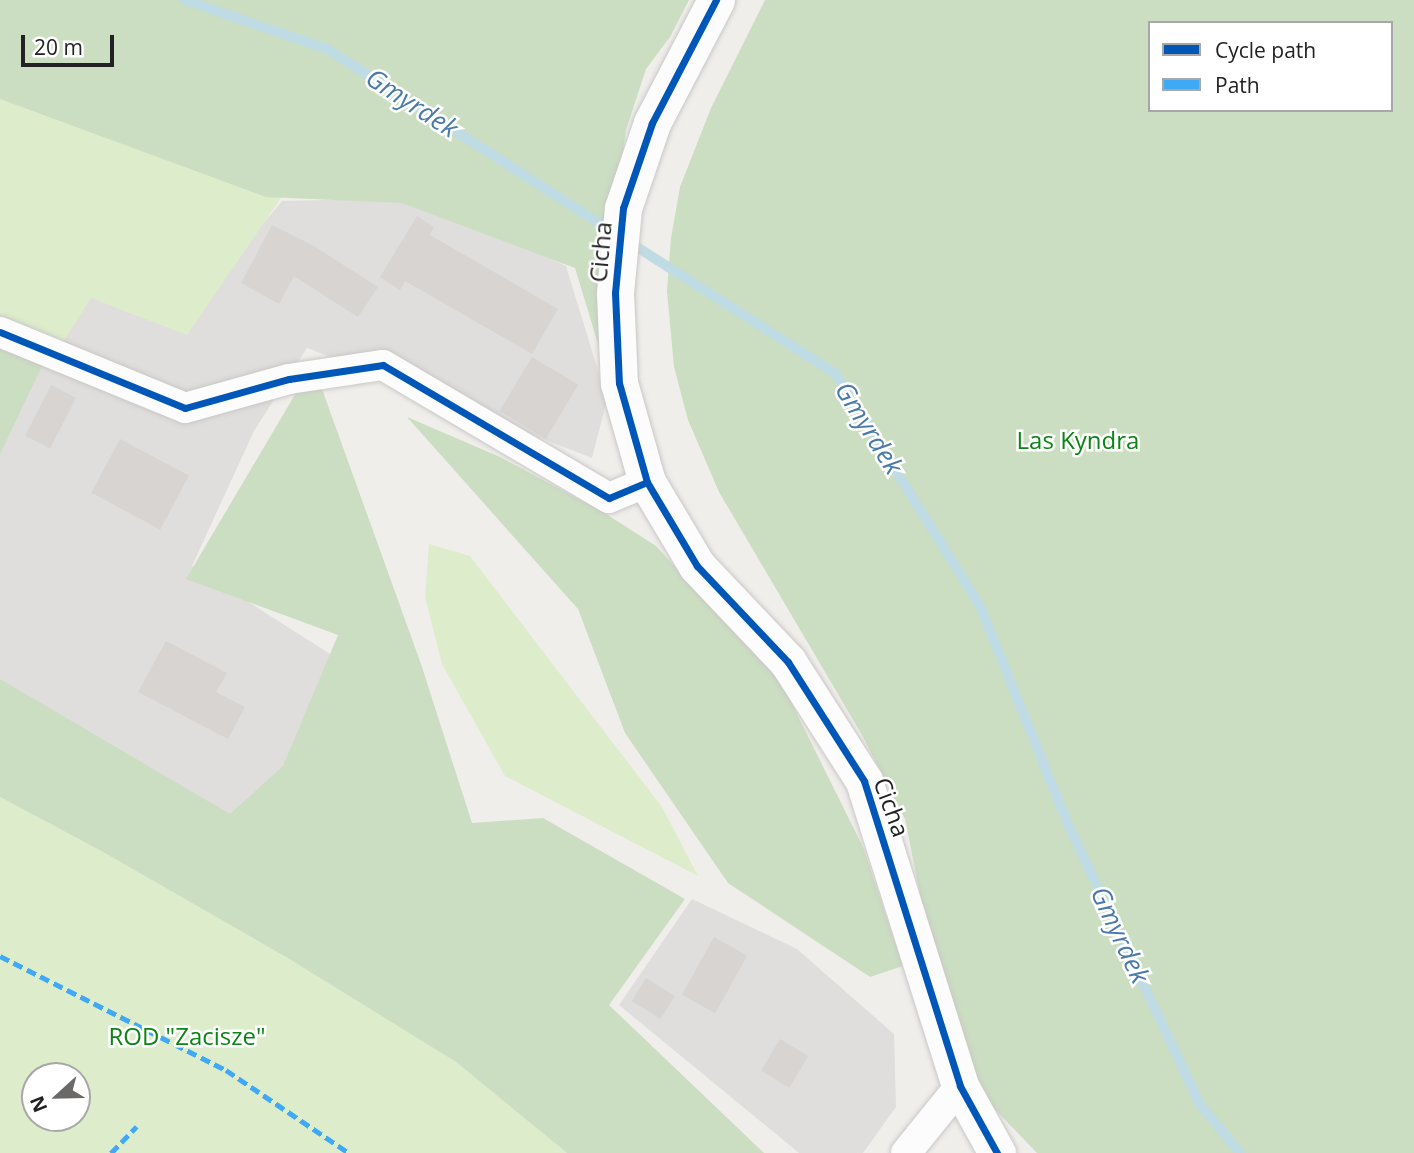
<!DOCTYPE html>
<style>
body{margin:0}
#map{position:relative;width:1414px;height:1153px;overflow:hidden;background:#f0eeeb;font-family:"Open Sans",sans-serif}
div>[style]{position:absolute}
.residential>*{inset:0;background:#dfdedc}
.grass>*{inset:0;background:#ddeccb}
.forest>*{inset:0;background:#cbdec1}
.stream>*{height:10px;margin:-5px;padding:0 5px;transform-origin:5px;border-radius:5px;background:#bfdbe3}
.building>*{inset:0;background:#d7d4d2;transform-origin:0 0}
.roads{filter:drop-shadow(0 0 2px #c9c8c7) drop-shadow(0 0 2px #c9c8c7)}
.minor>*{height:30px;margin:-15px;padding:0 15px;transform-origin:15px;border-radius:15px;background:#fdfcfc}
.tertiary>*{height:37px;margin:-18.5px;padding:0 18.5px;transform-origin:18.5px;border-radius:18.5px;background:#fdfcfc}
.quiet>*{height:5px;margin-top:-2.5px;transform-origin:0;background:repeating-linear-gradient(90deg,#3fa9f5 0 10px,transparent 0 15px)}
.cycleway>*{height:7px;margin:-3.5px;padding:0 3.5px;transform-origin:3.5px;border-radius:3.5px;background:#0057b8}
span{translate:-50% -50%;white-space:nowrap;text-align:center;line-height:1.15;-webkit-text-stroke:5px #fff;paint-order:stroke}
.street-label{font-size:24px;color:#222}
.park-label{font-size:24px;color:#0c8416}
.water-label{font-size:26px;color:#4a7aab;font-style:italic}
.legend{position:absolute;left:1148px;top:21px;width:245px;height:91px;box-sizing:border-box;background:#fff;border:2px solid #a7a7a7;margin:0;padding:9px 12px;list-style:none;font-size:21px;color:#222}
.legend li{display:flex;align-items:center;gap:14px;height:35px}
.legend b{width:35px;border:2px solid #a7a7a7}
.north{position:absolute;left:21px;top:1062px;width:70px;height:70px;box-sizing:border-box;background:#fff;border:2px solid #a7a7a7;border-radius:50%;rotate:248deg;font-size:19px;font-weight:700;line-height:28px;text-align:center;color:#222}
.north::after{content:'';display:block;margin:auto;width:24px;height:32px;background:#6a6968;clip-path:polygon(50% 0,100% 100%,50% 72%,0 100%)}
.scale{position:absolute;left:21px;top:35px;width:93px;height:32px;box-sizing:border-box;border:4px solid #222;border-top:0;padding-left:9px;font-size:21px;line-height:24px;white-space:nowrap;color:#222;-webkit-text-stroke:5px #fff;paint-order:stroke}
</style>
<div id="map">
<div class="residential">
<i style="clip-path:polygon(419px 198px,566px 266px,607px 400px,592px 458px,307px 348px,254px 431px,192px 566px,341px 661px,278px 788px,223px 827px,0 695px,0 418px,82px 274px,223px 272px,282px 201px)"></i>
<i style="clip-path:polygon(692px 899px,797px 949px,894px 1034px,896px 1107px,863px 1153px,799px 1153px,619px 1005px)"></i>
</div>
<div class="grass">
<i style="clip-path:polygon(0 79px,289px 186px,187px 335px,91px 298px,61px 345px,0 317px)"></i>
<i style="clip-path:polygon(429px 544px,470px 556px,662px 807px,698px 876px,505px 776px,442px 664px,425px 597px)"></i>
<i style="clip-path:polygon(evenodd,0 797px,103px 852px,286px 957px,456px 1062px,567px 1153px,0 1153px,0 797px,35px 1076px,77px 1076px,77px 1118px,35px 1118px,35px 1076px)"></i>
</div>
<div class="forest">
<i style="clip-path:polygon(0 0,689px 0,670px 37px,646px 69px,626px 130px,606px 278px,609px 380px,575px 268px,402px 203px,266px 197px,0 99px)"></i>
<i style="clip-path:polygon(evenodd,765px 0,1414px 0,1414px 1153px,1037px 1153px,981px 1095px,932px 954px,905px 819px,862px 735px,719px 492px,688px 420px,674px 367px,667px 291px,671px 238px,680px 187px,711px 108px,765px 0,1150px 23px,1391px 23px,1391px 110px,1150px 110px,1150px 23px)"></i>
<i style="clip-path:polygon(0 344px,43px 364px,0 454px)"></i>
<i style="clip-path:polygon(313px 364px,421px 664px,472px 823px,543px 818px,685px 899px,609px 1005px,764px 1153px,567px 1153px,456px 1062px,286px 957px,103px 852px,0 797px,0 679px,230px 814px,283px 766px,338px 635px,186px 579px)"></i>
<i style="clip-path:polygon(407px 417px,500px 457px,603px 512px,656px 546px,781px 682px,863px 847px,903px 966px,870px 977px,728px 883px,625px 733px,578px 609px)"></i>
</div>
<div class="stream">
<i style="left:185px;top:0;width:150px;rotate:19deg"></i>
<i style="left:327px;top:49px;width:340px;rotate:32.6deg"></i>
<i style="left:629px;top:242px;width:244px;rotate:32.5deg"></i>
<i style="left:835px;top:373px;width:277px;rotate:58.1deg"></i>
<i style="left:981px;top:608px;width:231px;rotate:68.1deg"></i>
<i style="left:1067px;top:822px;width:310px;rotate:64.8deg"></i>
<i style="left:1199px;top:1103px;width:65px;rotate:50.6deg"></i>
</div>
<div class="building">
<i style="clip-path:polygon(417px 216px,434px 227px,427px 240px,430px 235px,558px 309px,532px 354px,405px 281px,400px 290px,380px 277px)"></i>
<i style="clip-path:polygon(272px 225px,314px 246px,378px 287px,358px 317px,294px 276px,279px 304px,241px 283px)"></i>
<i style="left:532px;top:357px;width:54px;height:63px;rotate:31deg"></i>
<i style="left:51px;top:385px;width:28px;height:57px;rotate:27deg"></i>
<i style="left:120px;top:439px;width:78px;height:61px;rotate:28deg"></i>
<i style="clip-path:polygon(166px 641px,227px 673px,216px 692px,245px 707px,228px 739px,138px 692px)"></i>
<i style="left:714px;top:937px;width:38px;height:66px;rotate:29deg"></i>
<i style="left:646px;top:978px;width:34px;height:27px;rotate:32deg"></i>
<i style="left:780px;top:1039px;width:33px;height:37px;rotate:31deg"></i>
</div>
<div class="roads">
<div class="minor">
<i style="left:0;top:332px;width:200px;rotate:22.3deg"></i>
<i style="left:185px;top:408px;width:108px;rotate:-15.6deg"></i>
<i style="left:289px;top:379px;width:95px;rotate:-8.5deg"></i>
<i style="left:383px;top:365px;width:262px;rotate:30.5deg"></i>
<i style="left:609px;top:498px;width:41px;rotate:-22.8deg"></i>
<i style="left:906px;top:1153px;width:86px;rotate:-51.1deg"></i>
</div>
<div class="tertiary">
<i style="left:716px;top:0;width:139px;rotate:117.5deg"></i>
<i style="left:652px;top:123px;width:90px;rotate:108.8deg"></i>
<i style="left:623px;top:208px;width:85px;rotate:95.4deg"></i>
<i style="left:615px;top:293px;width:90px;rotate:87.5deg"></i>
<i style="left:619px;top:383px;width:103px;rotate:74.2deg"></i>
<i style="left:647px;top:482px;width:98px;rotate:59.2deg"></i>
<i style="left:697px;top:566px;width:132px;rotate:46.5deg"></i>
<i style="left:788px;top:662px;width:141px;rotate:57.4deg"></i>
<i style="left:864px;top:781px;width:320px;rotate:72.5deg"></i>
<i style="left:960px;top:1086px;width:77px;rotate:61.1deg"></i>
</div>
</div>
<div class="quiet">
<i style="left:0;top:956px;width:253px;rotate:26.8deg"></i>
<i style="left:226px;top:1070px;width:148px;rotate:34deg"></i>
<i style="left:111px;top:1153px;width:37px;rotate:-46deg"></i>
</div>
<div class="cycleway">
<i style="left:716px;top:0;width:139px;rotate:117.5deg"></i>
<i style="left:652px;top:123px;width:90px;rotate:108.8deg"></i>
<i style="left:623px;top:208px;width:85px;rotate:95.4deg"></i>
<i style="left:615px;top:293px;width:90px;rotate:87.5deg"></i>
<i style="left:619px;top:383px;width:103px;rotate:74.2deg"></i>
<i style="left:647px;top:482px;width:98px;rotate:59.2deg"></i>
<i style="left:697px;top:566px;width:132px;rotate:46.5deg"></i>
<i style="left:788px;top:662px;width:141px;rotate:57.4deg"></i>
<i style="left:864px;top:781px;width:320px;rotate:72.5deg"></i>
<i style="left:960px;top:1086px;width:77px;rotate:61.1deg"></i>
<i style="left:0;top:332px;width:200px;rotate:22.3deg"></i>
<i style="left:185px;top:408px;width:108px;rotate:-15.6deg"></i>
<i style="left:289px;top:379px;width:95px;rotate:-8.5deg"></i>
<i style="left:383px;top:365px;width:262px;rotate:30.5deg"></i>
<i style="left:609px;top:498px;width:41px;rotate:-22.8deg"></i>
</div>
<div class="street-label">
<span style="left:600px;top:252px;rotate:-85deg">Cicha</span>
<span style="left:892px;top:807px;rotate:70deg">Cicha</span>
</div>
<div class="park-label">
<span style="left:1078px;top:440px">Las Kyndra</span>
<span style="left:187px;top:1036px">ROD "Zacisze"</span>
</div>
<div class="water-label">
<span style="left:412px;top:103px;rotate:33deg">Gmyrdek</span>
<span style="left:869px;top:428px;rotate:58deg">Gmyrdek</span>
<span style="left:1120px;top:935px;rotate:65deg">Gmyrdek</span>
</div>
<ul class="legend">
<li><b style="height:9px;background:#0057b8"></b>Cycle path</li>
<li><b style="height:9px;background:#3fa9f5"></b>Path</li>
</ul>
<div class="north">N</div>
<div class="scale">20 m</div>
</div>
